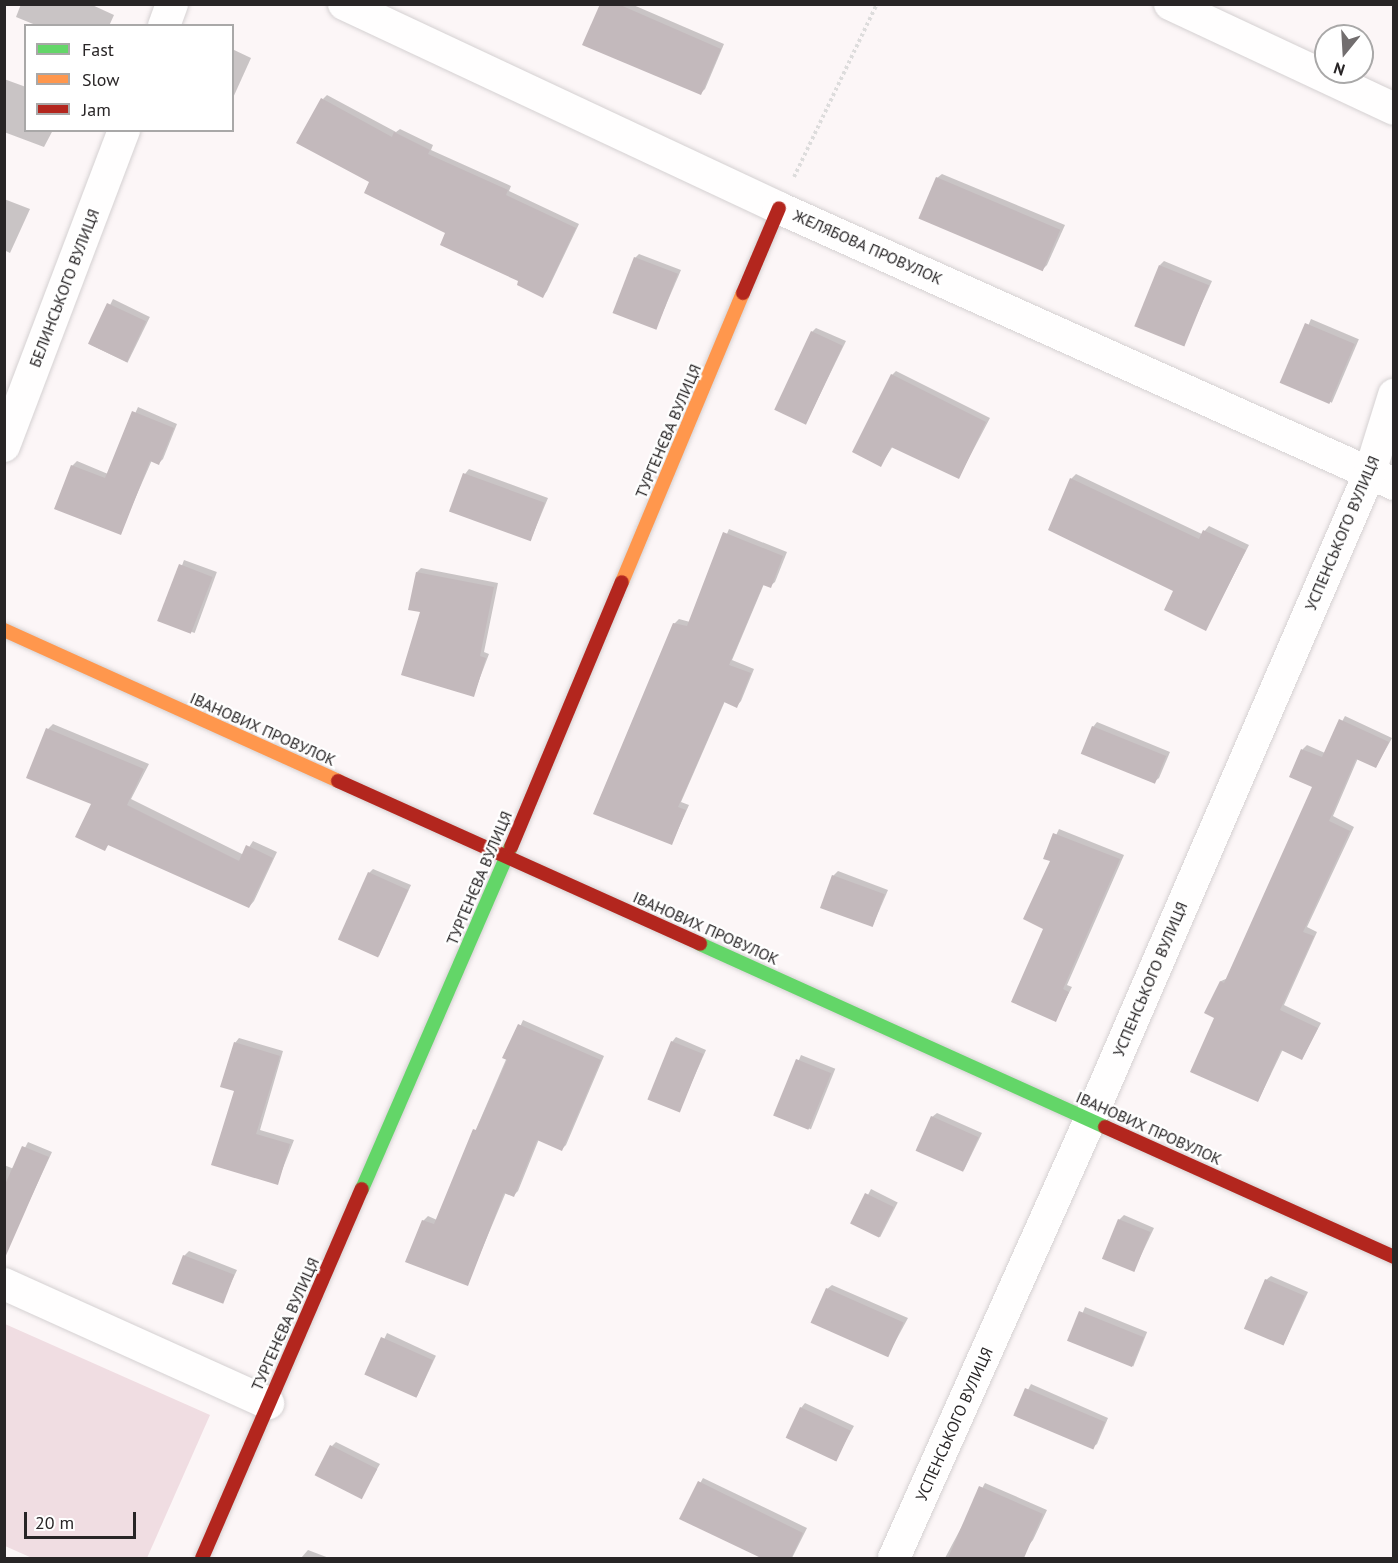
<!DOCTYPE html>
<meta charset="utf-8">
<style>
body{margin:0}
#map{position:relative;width:1398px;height:1563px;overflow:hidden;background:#fcf6f7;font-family:"PT Sans",sans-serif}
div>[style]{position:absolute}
.green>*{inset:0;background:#f0dde2}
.shadow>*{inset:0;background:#0003;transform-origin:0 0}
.building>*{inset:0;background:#c3b9bc;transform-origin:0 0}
.path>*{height:4px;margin-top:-2px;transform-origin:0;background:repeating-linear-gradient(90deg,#dddcdc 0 3px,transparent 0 6px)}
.roads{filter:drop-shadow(0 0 2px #d5d1d2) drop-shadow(0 0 2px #d5d1d2)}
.street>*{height:32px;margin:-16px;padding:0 16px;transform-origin:16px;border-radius:16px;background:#fffefe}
.fast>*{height:14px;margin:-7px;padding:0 7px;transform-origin:7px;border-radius:7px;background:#63d668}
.slow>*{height:14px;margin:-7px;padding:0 7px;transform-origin:7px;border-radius:7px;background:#ff974d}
.jam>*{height:14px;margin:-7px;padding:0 7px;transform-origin:7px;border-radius:7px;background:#b3261e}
span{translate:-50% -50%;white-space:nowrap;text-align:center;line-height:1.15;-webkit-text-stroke:4.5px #fff;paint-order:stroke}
.street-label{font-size:16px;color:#282526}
.frame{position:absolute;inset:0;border:6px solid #282526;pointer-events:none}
.legend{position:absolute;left:24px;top:24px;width:210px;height:108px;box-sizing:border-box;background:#fff;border:2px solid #a9a8a8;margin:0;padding:8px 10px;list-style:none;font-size:18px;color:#282526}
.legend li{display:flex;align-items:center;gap:12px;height:30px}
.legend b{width:30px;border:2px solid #a9a8a8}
.north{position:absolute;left:1314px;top:24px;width:60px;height:60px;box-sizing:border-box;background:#fff;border:2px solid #a9a8a8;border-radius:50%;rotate:198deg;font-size:16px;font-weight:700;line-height:24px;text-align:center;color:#282526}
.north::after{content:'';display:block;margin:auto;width:21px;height:27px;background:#726e6f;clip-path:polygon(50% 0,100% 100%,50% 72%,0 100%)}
.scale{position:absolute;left:24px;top:1512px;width:112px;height:27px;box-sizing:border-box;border:3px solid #282526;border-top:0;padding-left:8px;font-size:18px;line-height:21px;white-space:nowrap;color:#282526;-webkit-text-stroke:4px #fff;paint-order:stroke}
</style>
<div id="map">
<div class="green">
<i style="clip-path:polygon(5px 1324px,210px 1415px,147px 1558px,32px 1558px,5px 1546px)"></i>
</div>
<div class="shadow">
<i style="clip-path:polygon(21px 4px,90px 4px,114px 15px,109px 26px,38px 26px,16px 17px)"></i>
<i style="clip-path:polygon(601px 4px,631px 4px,724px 44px,705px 89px,700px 94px)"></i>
<i style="clip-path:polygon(232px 49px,251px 58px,232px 100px)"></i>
<i style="clip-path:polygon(4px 79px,26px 87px,26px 130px,53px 130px,44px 147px,4px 132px)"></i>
<i style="clip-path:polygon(327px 95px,396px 132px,400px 129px,433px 145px,431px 150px,511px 186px,509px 191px,579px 224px,547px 291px,543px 296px,371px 182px,323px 99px)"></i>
<i style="clip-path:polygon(942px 174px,1065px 225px,1047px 265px,1043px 269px,937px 178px)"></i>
<i style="clip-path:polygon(4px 199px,30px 209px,10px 253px,4px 250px)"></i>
<i style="clip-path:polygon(639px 254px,681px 270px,656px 328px,635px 258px)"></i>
<i style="clip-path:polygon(1164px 261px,1212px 281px,1183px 345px,1160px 265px)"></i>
<i style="left:113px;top:299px;width:41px;height:51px;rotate:26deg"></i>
<i style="left:1311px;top:319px;width:52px;height:69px;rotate:23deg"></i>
<i style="clip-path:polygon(816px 328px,846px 341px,806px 423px,812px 332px)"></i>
<i style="clip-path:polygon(896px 371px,990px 418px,959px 477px,893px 446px,881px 465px,892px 375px)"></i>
<i style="clip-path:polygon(138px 407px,177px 424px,163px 459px,159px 463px,152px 460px,120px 533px,72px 466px,77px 461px,108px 474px)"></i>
<i style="clip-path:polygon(469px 469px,548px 498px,531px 539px,465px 474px)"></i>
<i style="clip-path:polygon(1076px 474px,1202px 534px,1209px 526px,1249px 545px,1206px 629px,1176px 590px,1071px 479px)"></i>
<i style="clip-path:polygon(729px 529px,787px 552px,775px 582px,770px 586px,764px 584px,732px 660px,754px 669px,741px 701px,737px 706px,725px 701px,681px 802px,689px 805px,672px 843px,674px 624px,679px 619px,690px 622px)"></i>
<i style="left:184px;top:560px;width:35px;height:65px;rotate:20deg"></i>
<i style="clip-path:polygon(421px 568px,498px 583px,484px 652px,489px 654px,473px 696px,422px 611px,417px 572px)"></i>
<i style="clip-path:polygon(1345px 716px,1392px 738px,1376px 767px,1358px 758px,1333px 816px,1354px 827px,1307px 927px,1317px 932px,1284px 1005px,1321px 1023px,1302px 1059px,1283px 1049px,1258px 1101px,1216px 1017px,1206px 1012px,1221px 981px,1228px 978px,1314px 787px,1291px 777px,1303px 749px,1307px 745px,1325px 753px)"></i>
<i style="clip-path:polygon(1097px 722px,1170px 752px,1159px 778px,1154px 782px,1093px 727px)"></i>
<i style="clip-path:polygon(53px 724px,149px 764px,131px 799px,244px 855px,253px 841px,277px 852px,254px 901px,249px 907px,109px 844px,104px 849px,93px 804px,48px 729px)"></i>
<i style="clip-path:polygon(1059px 829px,1124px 855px,1067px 985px,1072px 987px,1055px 1020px,1045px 928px,1052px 861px,1045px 858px)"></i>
<i style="clip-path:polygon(373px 869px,411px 885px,379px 956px,369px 873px)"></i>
<i style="clip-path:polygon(838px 871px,888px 890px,873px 925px,833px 876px)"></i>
<i style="clip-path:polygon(523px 1020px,604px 1056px,566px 1145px,562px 1149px,539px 1139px,518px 1191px,514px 1195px,506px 1192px,467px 1285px,423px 1221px,428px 1216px,437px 1220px)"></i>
<i style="clip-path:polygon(676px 1037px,706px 1050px,679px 1111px,672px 1042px)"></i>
<i style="clip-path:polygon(239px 1038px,283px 1051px,260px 1130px,294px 1140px,277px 1183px,236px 1090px,235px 1043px)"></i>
<i style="left:801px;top:1055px;width:37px;height:65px;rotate:22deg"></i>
<i style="clip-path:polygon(937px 1113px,982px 1133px,964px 1170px,932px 1117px)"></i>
<i style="clip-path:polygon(28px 1142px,52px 1152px,21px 1219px,4px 1211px,4px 1165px,14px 1169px)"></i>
<i style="left:871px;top:1189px;width:30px;height:39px;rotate:27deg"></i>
<i style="clip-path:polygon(1124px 1215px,1154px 1228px,1134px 1270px,1119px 1220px)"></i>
<i style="clip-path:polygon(189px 1251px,237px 1270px,222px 1302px,184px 1256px)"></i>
<i style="clip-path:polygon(1271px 1276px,1308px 1292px,1284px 1344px,1266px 1280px)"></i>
<i style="clip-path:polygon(832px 1285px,908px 1318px,888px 1355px,827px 1289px)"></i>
<i style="left:1085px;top:1307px;width:67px;height:37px;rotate:22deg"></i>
<i style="left:387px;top:1333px;width:54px;height:45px;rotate:25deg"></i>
<i style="clip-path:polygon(1031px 1384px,1108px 1418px,1097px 1444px,1092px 1448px,1015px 1415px)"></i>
<i style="clip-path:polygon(805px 1403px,854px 1426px,835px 1461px,801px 1408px)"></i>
<i style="clip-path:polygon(336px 1442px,380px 1464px,361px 1497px,332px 1446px)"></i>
<i style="clip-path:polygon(703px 1478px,807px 1528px,792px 1558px,765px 1558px,681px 1518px)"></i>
<i style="clip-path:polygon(985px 1483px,1047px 1510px,1033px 1540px,1029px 1545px,1021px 1541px,1014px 1558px,945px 1558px)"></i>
<i style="clip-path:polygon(308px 1550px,329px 1558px,301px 1558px)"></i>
</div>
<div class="building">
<i style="clip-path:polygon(600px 4px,618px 4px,721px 49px,701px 95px,582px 45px)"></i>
<i style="clip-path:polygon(321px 98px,392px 137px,394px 132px,430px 150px,428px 154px,508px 190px,506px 195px,576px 228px,543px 298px,517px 285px,518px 281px,440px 245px,445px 233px,364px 193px,369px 182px,296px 143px)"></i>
<i style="left:936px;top:177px;width:135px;height:45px;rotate:23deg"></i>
<i style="left:634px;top:257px;width:47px;height:60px;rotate:21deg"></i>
<i style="left:1159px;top:265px;width:54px;height:66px;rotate:22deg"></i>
<i style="left:107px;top:303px;width:43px;height:45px;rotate:25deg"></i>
<i style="left:1305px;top:323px;width:54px;height:65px;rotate:23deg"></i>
<i style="left:811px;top:331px;width:35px;height:87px;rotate:25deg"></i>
<i style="clip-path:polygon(891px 374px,986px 422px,959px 479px,891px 447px,881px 467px,852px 452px)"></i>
<i style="clip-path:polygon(132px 411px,174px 428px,159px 465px,150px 461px,121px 535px,54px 509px,71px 465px,105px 478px)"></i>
<i style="left:463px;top:473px;width:87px;height:41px;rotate:20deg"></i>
<i style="clip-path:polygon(1070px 478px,1199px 539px,1203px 530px,1246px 550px,1206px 631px,1164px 610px,1173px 591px,1048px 530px)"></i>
<i style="clip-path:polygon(723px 532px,783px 556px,771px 588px,763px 585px,729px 665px,751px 673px,737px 708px,724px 702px,678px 807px,686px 810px,672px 845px,593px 814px,673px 623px,687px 626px)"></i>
<i style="left:179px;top:564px;width:36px;height:61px;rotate:21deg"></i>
<i style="clip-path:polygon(416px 572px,494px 587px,480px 656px,486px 658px,474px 697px,401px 675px,420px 612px,408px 610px)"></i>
<i style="clip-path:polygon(1339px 719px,1389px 742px,1376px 768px,1356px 759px,1329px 821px,1350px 831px,1303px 932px,1314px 936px,1280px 1010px,1318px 1028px,1302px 1060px,1281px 1050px,1258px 1102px,1190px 1072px,1214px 1018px,1204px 1013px,1220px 981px,1224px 983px,1312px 787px,1289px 777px,1301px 749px,1322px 757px)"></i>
<i style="left:1092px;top:726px;width:80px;height:30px;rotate:22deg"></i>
<i style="clip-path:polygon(46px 728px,144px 769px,127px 805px,239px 861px,246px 845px,273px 858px,249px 908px,108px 845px,105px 851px,75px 837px,91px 804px,26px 778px)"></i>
<i style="clip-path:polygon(1053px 833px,1120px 859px,1063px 989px,1069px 992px,1056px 1022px,1011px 1002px,1043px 929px,1023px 919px,1050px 861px,1043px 859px)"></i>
<i style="left:368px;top:872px;width:44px;height:74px;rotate:24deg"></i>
<i style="left:832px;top:875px;width:56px;height:35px;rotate:20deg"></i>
<i style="clip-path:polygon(518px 1024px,601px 1060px,562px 1151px,537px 1140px,514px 1197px,504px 1193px,468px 1286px,405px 1262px,422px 1220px,434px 1224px,473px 1129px,476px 1130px,507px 1060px,502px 1058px)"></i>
<i style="left:671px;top:1041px;width:35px;height:63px;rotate:22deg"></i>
<i style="clip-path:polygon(234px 1042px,280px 1056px,256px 1134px,290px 1144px,278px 1185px,211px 1165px,234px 1091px,220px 1087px)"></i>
<i style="left:796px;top:1059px;width:38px;height:61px;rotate:22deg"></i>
<i style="left:931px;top:1116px;width:52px;height:38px;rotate:24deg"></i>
<i style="clip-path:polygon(22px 1146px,49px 1157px,4px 1260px,4px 1187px)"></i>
<i style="left:865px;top:1193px;width:32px;height:34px;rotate:26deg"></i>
<i style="left:1118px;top:1219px;width:35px;height:43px;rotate:22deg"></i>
<i style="left:183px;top:1255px;width:55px;height:31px;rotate:21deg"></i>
<i style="left:1265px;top:1279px;width:43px;height:54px;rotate:23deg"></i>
<i style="left:826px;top:1288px;width:85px;height:38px;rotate:24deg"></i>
<i style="left:1079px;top:1311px;width:70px;height:32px;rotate:22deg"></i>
<i style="left:381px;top:1337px;width:57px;height:41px;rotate:24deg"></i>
<i style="left:1025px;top:1388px;width:87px;height:30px;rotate:23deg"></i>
<i style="left:800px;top:1407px;width:56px;height:34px;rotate:25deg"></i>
<i style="left:330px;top:1445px;width:53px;height:34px;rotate:27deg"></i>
<i style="clip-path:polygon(698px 1481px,803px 1533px,791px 1558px,761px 1558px,679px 1519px)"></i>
<i style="clip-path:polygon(979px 1486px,1043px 1514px,1024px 1558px,948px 1558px)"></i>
</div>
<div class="path">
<i style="left:794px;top:177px;width:192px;rotate:-64.4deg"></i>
</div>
<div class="roads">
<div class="street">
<i style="left:344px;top:4px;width:480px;rotate:25.1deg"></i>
<i style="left:779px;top:208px;width:674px;rotate:24.17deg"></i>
<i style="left:1170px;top:4px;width:247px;rotate:25.1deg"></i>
<i style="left:164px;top:26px;width:23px;rotate:-70deg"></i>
<i style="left:4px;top:446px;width:338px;rotate:-69.2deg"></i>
<i style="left:4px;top:1284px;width:290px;rotate:24.3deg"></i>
<i style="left:894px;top:1558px;width:481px;rotate:-65.9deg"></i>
<i style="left:1090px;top:1119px;width:705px;rotate:-66.6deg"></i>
<i style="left:1370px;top:472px;width:81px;rotate:-72.7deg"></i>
</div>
<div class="fast">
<i style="left:700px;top:944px;width:444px;rotate:24.3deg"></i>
<i style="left:362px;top:1189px;width:373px;rotate:-66.5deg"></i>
</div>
<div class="slow">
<i style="left:622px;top:582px;width:313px;rotate:-67.3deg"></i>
<i style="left:4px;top:630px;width:367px;rotate:24.3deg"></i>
</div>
<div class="jam">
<i style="left:743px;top:293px;width:92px;rotate:-67deg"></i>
<i style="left:338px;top:781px;width:397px;rotate:24.2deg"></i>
<i style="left:511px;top:847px;width:287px;rotate:-67.3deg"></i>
<i style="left:1105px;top:1127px;width:317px;rotate:24.2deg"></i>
<i style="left:202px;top:1558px;width:402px;rotate:-66.6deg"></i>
</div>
</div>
<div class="street-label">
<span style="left:868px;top:247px;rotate:24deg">ЖЕЛЯБОВА ПРОВУЛОК</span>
<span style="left:64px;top:288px;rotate:-69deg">БЕЛИНСЬКОГО ВУЛИЦЯ</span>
<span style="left:668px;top:431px;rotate:-67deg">ТУРГЕНЄВА ВУЛИЦЯ</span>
<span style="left:1342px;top:533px;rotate:-67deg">УСПЕНСЬКОГО ВУЛИЦЯ</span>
<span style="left:263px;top:729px;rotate:24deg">ІВАНОВИХ ПРОВУЛОК</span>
<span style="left:479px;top:878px;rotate:-67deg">ТУРГЕНЄВА ВУЛИЦЯ</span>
<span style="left:706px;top:928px;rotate:24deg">ІВАНОВИХ ПРОВУЛОК</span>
<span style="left:1150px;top:979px;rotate:-67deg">УСПЕНСЬКОГО ВУЛИЦЯ</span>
<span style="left:1149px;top:1128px;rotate:24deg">ІВАНОВИХ ПРОВУЛОК</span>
<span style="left:285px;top:1324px;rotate:-66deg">ТУРГЕНЄВА ВУЛИЦЯ</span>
<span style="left:954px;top:1424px;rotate:-66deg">УСПЕНСЬКОГО ВУЛИЦЯ</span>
</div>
<div class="frame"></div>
<ul class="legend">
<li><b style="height:8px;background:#63d668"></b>Fast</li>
<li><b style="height:8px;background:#ff974d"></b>Slow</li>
<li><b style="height:8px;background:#b3261e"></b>Jam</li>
</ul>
<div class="north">N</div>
<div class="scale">20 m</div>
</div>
